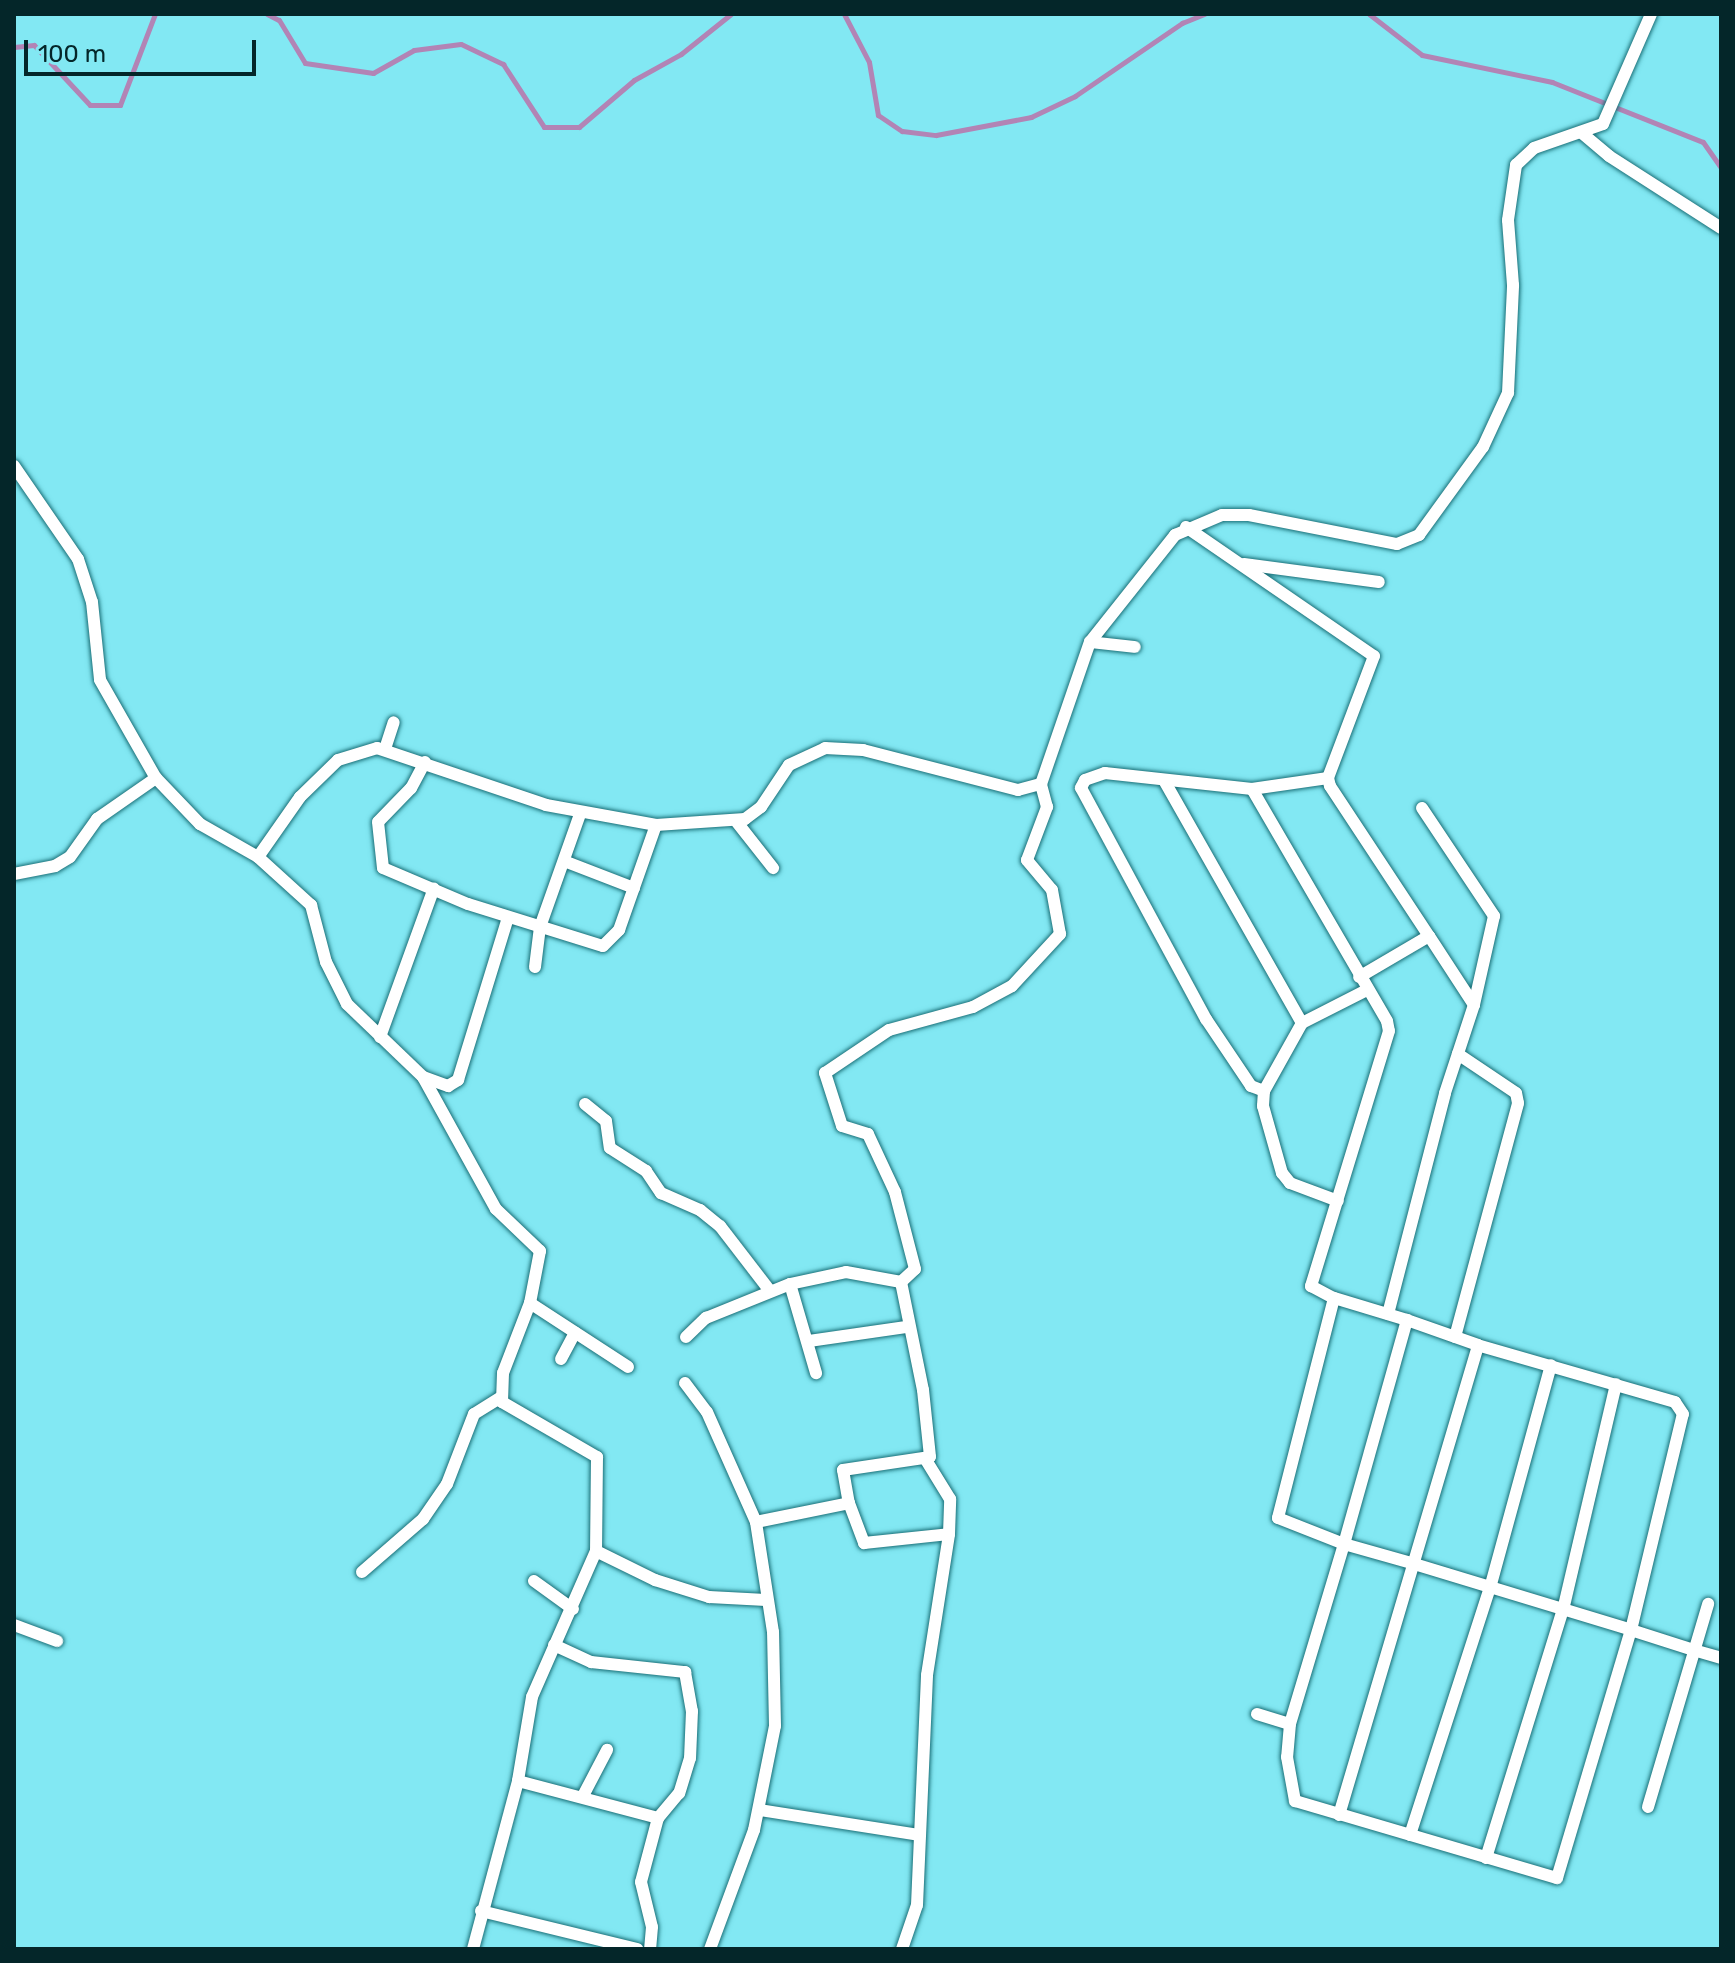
<!DOCTYPE html>
<style>
body{margin:0}
#map{position:relative;width:1735px;height:1963px;overflow:hidden;background:#82e8f3;font-family:Rubik,sans-serif}
div>[style]{position:absolute}
.stream>*{height:5px;margin:-2.5px;padding:0 2.5px;transform-origin:2.5px;border-radius:2.5px;background:#b284b5}
.roads{filter:drop-shadow(0 0 2px #1a6f77) drop-shadow(0 0 2px #1a6f77)}
.street>*{height:12px;margin:-6px;padding:0 6px;transform-origin:6px;border-radius:6px;background:#fff}
span{translate:-50% -50%;white-space:nowrap;text-align:center;line-height:1.15;-webkit-text-stroke:6px #82e8f3;paint-order:stroke}
.frame{position:absolute;inset:0;border:16px solid #042629;pointer-events:none}
.scale{position:absolute;left:24px;top:40px;width:232px;height:36px;box-sizing:border-box;border:4px solid #042629;border-top:0;padding-left:10px;font-size:24px;line-height:28px;white-space:nowrap;color:#042629;-webkit-text-stroke:6px #82e8f3;paint-order:stroke}
</style>
<div id="map">
<div class="stream">
<i style="left:267px;top:14px;width:13px;rotate:27deg"></i>
<i style="left:279px;top:20px;width:50px;rotate:58.8deg"></i>
<i style="left:305px;top:63px;width:69px;rotate:8.4deg"></i>
<i style="left:373px;top:73px;width:47px;rotate:-29.3deg"></i>
<i style="left:414px;top:50px;width:47px;rotate:-7.3deg"></i>
<i style="left:461px;top:44px;width:47px;rotate:25.5deg"></i>
<i style="left:503px;top:64px;width:75px;rotate:56.9deg"></i>
<i style="left:544px;top:127px;width:35px"></i>
<i style="left:579px;top:127px;width:72px;rotate:-40.5deg"></i>
<i style="left:634px;top:80px;width:54px;rotate:-29deg"></i>
<i style="left:681px;top:54px;width:64px;rotate:-38.7deg"></i>
<i style="left:844px;top:14px;width:54px;rotate:62.5deg"></i>
<i style="left:869px;top:62px;width:54px;rotate:80.4deg"></i>
<i style="left:878px;top:115px;width:29px;rotate:34deg"></i>
<i style="left:902px;top:131px;width:34px;rotate:7deg"></i>
<i style="left:936px;top:135px;width:97px;rotate:-10.7deg"></i>
<i style="left:1031px;top:117px;width:49px;rotate:-25.5deg"></i>
<i style="left:1075px;top:96px;width:130px;rotate:-34.3deg"></i>
<i style="left:1182px;top:23px;width:24px;rotate:-22deg"></i>
<i style="left:1369px;top:14px;width:67px;rotate:37.7deg"></i>
<i style="left:1422px;top:55px;width:133px;rotate:11.7deg"></i>
<i style="left:1552px;top:82px;width:162px;rotate:21.7deg"></i>
<i style="left:1703px;top:142px;width:32px;rotate:55deg"></i>
<i style="left:14px;top:47px;width:20px;rotate:-6deg"></i>
<i style="left:34px;top:45px;width:82px;rotate:47deg"></i>
<i style="left:90px;top:105px;width:30px"></i>
<i style="left:120px;top:105px;width:97px;rotate:-69deg"></i>
</div>
<div class="roads">
<div class="street">
<i style="left:1583px;top:134px;width:34px;rotate:40deg"></i>
<i style="left:1609px;top:156px;width:133px;rotate:32.7deg"></i>
<i style="left:14px;top:466px;width:113px;rotate:55.5deg"></i>
<i style="left:78px;top:559px;width:45px;rotate:72deg"></i>
<i style="left:92px;top:602px;width:78px;rotate:84.1deg"></i>
<i style="left:100px;top:680px;width:113px;rotate:60.3deg"></i>
<i style="left:156px;top:778px;width:64px;rotate:46.3deg"></i>
<i style="left:200px;top:824px;width:67px;rotate:29.6deg"></i>
<i style="left:258px;top:857px;width:72px;rotate:42.2deg"></i>
<i style="left:311px;top:905px;width:59px;rotate:75.3deg"></i>
<i style="left:326px;top:962px;width:47px;rotate:63.4deg"></i>
<i style="left:347px;top:1004px;width:105px;rotate:43.8deg"></i>
<i style="left:423px;top:1077px;width:151px;rotate:61.1deg"></i>
<i style="left:496px;top:1209px;width:61px;rotate:43.7deg"></i>
<i style="left:540px;top:1251px;width:53px;rotate:100.9deg"></i>
<i style="left:530px;top:1303px;width:75px;rotate:111.1deg"></i>
<i style="left:503px;top:1373px;width:29px;rotate:92deg"></i>
<i style="left:502px;top:1402px;width:110px;rotate:30.1deg"></i>
<i style="left:597px;top:1457px;width:94px;rotate:90.6deg"></i>
<i style="left:596px;top:1551px;width:159px;rotate:113.7deg"></i>
<i style="left:532px;top:1697px;width:85px;rotate:99.5deg"></i>
<i style="left:518px;top:1781px;width:174px;rotate:105deg"></i>
<i style="left:1186px;top:527px;width:228px;rotate:34.5deg"></i>
<i style="left:1374px;top:656px;width:130px;rotate:110.7deg"></i>
<i style="left:1328px;top:778px;width:8px;rotate:76deg"></i>
<i style="left:1330px;top:786px;width:180px;rotate:56.6deg"></i>
<i style="left:1429px;top:936px;width:81px;rotate:149.6deg"></i>
<i style="left:1244px;top:564px;width:136px;rotate:7.6deg"></i>
<i style="left:1090px;top:642px;width:45px;rotate:6.3deg"></i>
<i style="left:385px;top:749px;width:28px;rotate:-72deg"></i>
<i style="left:425px;top:762px;width:30px;rotate:118deg"></i>
<i style="left:411px;top:788px;width:47px;rotate:134.1deg"></i>
<i style="left:378px;top:822px;width:46px;rotate:83.8deg"></i>
<i style="left:383px;top:868px;width:92px;rotate:23deg"></i>
<i style="left:468px;top:904px;width:141px;rotate:17.3deg"></i>
<i style="left:603px;top:946px;width:23px;rotate:-45deg"></i>
<i style="left:619px;top:930px;width:111px;rotate:-70.6deg"></i>
<i style="left:1328px;top:778px;width:77px;rotate:171.8deg"></i>
<i style="left:1252px;top:789px;width:148px;rotate:-173.8deg"></i>
<i style="left:1105px;top:773px;width:21px;rotate:161deg"></i>
<i style="left:1085px;top:780px;width:9px;rotate:117deg"></i>
<i style="left:1081px;top:788px;width:263px;rotate:61.6deg"></i>
<i style="left:1206px;top:1019px;width:81px;rotate:56.1deg"></i>
<i style="left:1251px;top:1086px;width:14px;rotate:21deg"></i>
<i style="left:1264px;top:1091px;width:78px;rotate:-60.8deg"></i>
<i style="left:1302px;top:1023px;width:73px;rotate:-26.9deg"></i>
<i style="left:1165px;top:782px;width:277px;rotate:60.4deg"></i>
<i style="left:1252px;top:789px;width:268px;rotate:59.8deg"></i>
<i style="left:1387px;top:1021px;width:10px;rotate:79deg"></i>
<i style="left:1389px;top:1031px;width:267px;rotate:107deg"></i>
<i style="left:1311px;top:1286px;width:26px;rotate:28deg"></i>
<i style="left:1422px;top:808px;width:130px;rotate:56.3deg"></i>
<i style="left:1494px;top:916px;width:91px;rotate:102.7deg"></i>
<i style="left:736px;top:821px;width:60px;rotate:51.8deg"></i>
<i style="left:258px;top:857px;width:73px;rotate:-55deg"></i>
<i style="left:300px;top:797px;width:53px;rotate:-44.2deg"></i>
<i style="left:338px;top:760px;width:41px;rotate:-17.1deg"></i>
<i style="left:377px;top:748px;width:178px;rotate:18.6deg"></i>
<i style="left:546px;top:805px;width:112px;rotate:10.3deg"></i>
<i style="left:656px;top:825px;width:89px;rotate:-3.9deg"></i>
<i style="left:745px;top:819px;width:20px;rotate:-37deg"></i>
<i style="left:761px;top:807px;width:50px;rotate:-56.3deg"></i>
<i style="left:789px;top:765px;width:40px;rotate:-25deg"></i>
<i style="left:825px;top:748px;width:38px;rotate:3deg"></i>
<i style="left:863px;top:750px;width:160px;rotate:14.5deg"></i>
<i style="left:1018px;top:790px;width:24px;rotate:-15deg"></i>
<i style="left:564px;top:861px;width:75px;rotate:21.1deg"></i>
<i style="left:14px;top:874px;width:42px;rotate:-11deg"></i>
<i style="left:55px;top:866px;width:17px;rotate:-31deg"></i>
<i style="left:70px;top:857px;width:47px;rotate:-54.6deg"></i>
<i style="left:97px;top:819px;width:72px;rotate:-34.8deg"></i>
<i style="left:535px;top:967px;width:40px;rotate:-82.9deg"></i>
<i style="left:540px;top:927px;width:120px;rotate:-70.5deg"></i>
<i style="left:380px;top:1037px;width:158px;rotate:-70.1deg"></i>
<i style="left:423px;top:1077px;width:27px;rotate:20deg"></i>
<i style="left:448px;top:1086px;width:12px;rotate:-31deg"></i>
<i style="left:458px;top:1080px;width:170px;rotate:-72.9deg"></i>
<i style="left:1264px;top:1091px;width:15px;rotate:94deg"></i>
<i style="left:1263px;top:1106px;width:70px;rotate:74.2deg"></i>
<i style="left:1282px;top:1173px;width:13px;rotate:51deg"></i>
<i style="left:1290px;top:1183px;width:51px;rotate:20.6deg"></i>
<i style="left:585px;top:1104px;width:27px;rotate:39deg"></i>
<i style="left:606px;top:1121px;width:27px;rotate:82deg"></i>
<i style="left:610px;top:1148px;width:43px;rotate:32.6deg"></i>
<i style="left:646px;top:1171px;width:27px;rotate:56deg"></i>
<i style="left:661px;top:1193px;width:43px;rotate:23.6deg"></i>
<i style="left:700px;top:1210px;width:26px;rotate:39deg"></i>
<i style="left:720px;top:1226px;width:82px;rotate:52.4deg"></i>
<i style="left:901px;top:1282px;width:19px;rotate:-43deg"></i>
<i style="left:915px;top:1269px;width:80px;rotate:-104.6deg"></i>
<i style="left:895px;top:1192px;width:64px;rotate:-115deg"></i>
<i style="left:868px;top:1134px;width:27px;rotate:-163deg"></i>
<i style="left:842px;top:1126px;width:56px;rotate:-107.8deg"></i>
<i style="left:825px;top:1073px;width:77px;rotate:-33.9deg"></i>
<i style="left:889px;top:1030px;width:87px;rotate:-15.3deg"></i>
<i style="left:973px;top:1007px;width:44px;rotate:-28.3deg"></i>
<i style="left:1012px;top:986px;width:71px;rotate:-47.3deg"></i>
<i style="left:1060px;top:934px;width:45px;rotate:-100.3deg"></i>
<i style="left:1052px;top:890px;width:39px;rotate:-130deg"></i>
<i style="left:1027px;top:860px;width:57px;rotate:-69.3deg"></i>
<i style="left:1047px;top:807px;width:24px;rotate:-105deg"></i>
<i style="left:1041px;top:784px;width:150px;rotate:-71deg"></i>
<i style="left:1090px;top:642px;width:137px;rotate:-51.5deg"></i>
<i style="left:1175px;top:535px;width:51px;rotate:-23.1deg"></i>
<i style="left:1222px;top:515px;width:27px"></i>
<i style="left:1249px;top:515px;width:151px;rotate:11.1deg"></i>
<i style="left:1397px;top:544px;width:24px;rotate:-22deg"></i>
<i style="left:1419px;top:535px;width:109px;rotate:-54deg"></i>
<i style="left:1483px;top:447px;width:60px;rotate:-65.2deg"></i>
<i style="left:1508px;top:393px;width:108px;rotate:-87.3deg"></i>
<i style="left:1513px;top:285px;width:65px;rotate:-94.4deg"></i>
<i style="left:1508px;top:220px;width:56px;rotate:-81.7deg"></i>
<i style="left:1516px;top:165px;width:25px;rotate:-43deg"></i>
<i style="left:1534px;top:148px;width:73px;rotate:-19.2deg"></i>
<i style="left:1603px;top:124px;width:120px;rotate:-66.4deg"></i>
<i style="left:790px;top:1284px;width:57px;rotate:-12.1deg"></i>
<i style="left:846px;top:1272px;width:56px;rotate:10.3deg"></i>
<i style="left:901px;top:1282px;width:110px;rotate:78.5deg"></i>
<i style="left:923px;top:1390px;width:67px;rotate:84deg"></i>
<i style="left:930px;top:1457px;width:88px;rotate:171.5deg"></i>
<i style="left:843px;top:1470px;width:34px;rotate:80deg"></i>
<i style="left:530px;top:1303px;width:117px;rotate:33.1deg"></i>
<i style="left:1388px;top:1314px;width:228px;rotate:-75.5deg"></i>
<i style="left:1445px;top:1093px;width:93px;rotate:-71.8deg"></i>
<i style="left:1474px;top:1005px;width:82px;rotate:-123.1deg"></i>
<i style="left:1407px;top:1320px;width:233px;rotate:105.7deg"></i>
<i style="left:1344px;top:1544px;width:188px;rotate:106.7deg"></i>
<i style="left:1290px;top:1724px;width:33px;rotate:95deg"></i>
<i style="left:1287px;top:1757px;width:45px;rotate:79.7deg"></i>
<i style="left:1295px;top:1801px;width:273px;rotate:16.4deg"></i>
<i style="left:1557px;top:1878px;width:259px;rotate:-73.4deg"></i>
<i style="left:1631px;top:1630px;width:222px;rotate:-76.5deg"></i>
<i style="left:1683px;top:1414px;width:14px;rotate:-124deg"></i>
<i style="left:1675px;top:1402px;width:205px;rotate:-163.9deg"></i>
<i style="left:1478px;top:1345px;width:75px;rotate:-160.6deg"></i>
<i style="left:1407px;top:1320px;width:76px;rotate:-163.2deg"></i>
<i style="left:1334px;top:1298px;width:227px;rotate:104.3deg"></i>
<i style="left:1278px;top:1518px;width:71px;rotate:21.5deg"></i>
<i style="left:1344px;top:1544px;width:70px;rotate:15.8deg"></i>
<i style="left:1411px;top:1563px;width:230px;rotate:16.9deg"></i>
<i style="left:1631px;top:1630px;width:69px;rotate:17.7deg"></i>
<i style="left:1697px;top:1651px;width:25px;rotate:16deg"></i>
<i style="left:686px;top:1337px;width:28px;rotate:-44deg"></i>
<i style="left:706px;top:1318px;width:91px;rotate:-22deg"></i>
<i style="left:790px;top:1284px;width:93px;rotate:73.7deg"></i>
<i style="left:1455px;top:1337px;width:242px;rotate:-74.9deg"></i>
<i style="left:1518px;top:1103px;width:10px;rotate:-101deg"></i>
<i style="left:1516px;top:1093px;width:70px;rotate:-146.1deg"></i>
<i style="left:809px;top:1341px;width:98px;rotate:-8.2deg"></i>
<i style="left:561px;top:1359px;width:30px;rotate:-62deg"></i>
<i style="left:685px;top:1383px;width:36px;rotate:53deg"></i>
<i style="left:707px;top:1412px;width:120px;rotate:66deg"></i>
<i style="left:596px;top:1551px;width:66px;rotate:26.2deg"></i>
<i style="left:655px;top:1580px;width:57px;rotate:17.5deg"></i>
<i style="left:709px;top:1597px;width:57px;rotate:3deg"></i>
<i style="left:362px;top:1572px;width:81px;rotate:-41deg"></i>
<i style="left:423px;top:1519px;width:42px;rotate:-55.6deg"></i>
<i style="left:447px;top:1484px;width:75px;rotate:-68.9deg"></i>
<i style="left:474px;top:1414px;width:32px;rotate:-32deg"></i>
<i style="left:534px;top:1581px;width:48px;rotate:35.7deg"></i>
<i style="left:14px;top:1625px;width:46px;rotate:20.4deg"></i>
<i style="left:554px;top:1645px;width:41px;rotate:24.7deg"></i>
<i style="left:591px;top:1662px;width:95px;rotate:6.1deg"></i>
<i style="left:685px;top:1672px;width:40px;rotate:80deg"></i>
<i style="left:692px;top:1711px;width:47px;rotate:92.4deg"></i>
<i style="left:690px;top:1758px;width:37px;rotate:107deg"></i>
<i style="left:679px;top:1793px;width:33px;rotate:130deg"></i>
<i style="left:1257px;top:1714px;width:34px;rotate:17deg"></i>
<i style="left:518px;top:1781px;width:145px;rotate:14.8deg"></i>
<i style="left:658px;top:1818px;width:66px;rotate:104.9deg"></i>
<i style="left:641px;top:1882px;width:46px;rotate:76.3deg"></i>
<i style="left:652px;top:1927px;width:22px;rotate:95deg"></i>
<i style="left:584px;top:1794px;width:50px;rotate:-62.4deg"></i>
<i style="left:1648px;top:1807px;width:212px;rotate:-73.5deg"></i>
<i style="left:760px;top:1810px;width:161px;rotate:8.9deg"></i>
<i style="left:1339px;top:1815px;width:490px;rotate:-73.5deg"></i>
<i style="left:1410px;top:1835px;width:260px;rotate:-72.1deg"></i>
<i style="left:1490px;top:1588px;width:231px;rotate:-74.7deg"></i>
<i style="left:1486px;top:1858px;width:260px;rotate:-72.8deg"></i>
<i style="left:1563px;top:1610px;width:232px;rotate:-76.8deg"></i>
<i style="left:481px;top:1911px;width:161px;rotate:13.7deg"></i>
<i style="left:710px;top:1949px;width:127px;rotate:-69.7deg"></i>
<i style="left:754px;top:1830px;width:106px;rotate:-78.6deg"></i>
<i style="left:775px;top:1726px;width:94px;rotate:-91.2deg"></i>
<i style="left:773px;top:1632px;width:111px;rotate:-98.8deg"></i>
<i style="left:756px;top:1522px;width:95px;rotate:-11.5deg"></i>
<i style="left:849px;top:1503px;width:43px;rotate:69.4deg"></i>
<i style="left:864px;top:1543px;width:85px;rotate:-6deg"></i>
<i style="left:902px;top:1949px;width:46px;rotate:-71.2deg"></i>
<i style="left:917px;top:1905px;width:230px;rotate:-87.5deg"></i>
<i style="left:927px;top:1675px;width:143px;rotate:-81.1deg"></i>
<i style="left:949px;top:1534px;width:35px;rotate:-88deg"></i>
<i style="left:950px;top:1499px;width:46px;rotate:-121.6deg"></i>
</div>
</div>
<div class="frame"></div>
<div class="scale">100 m</div>
</div>
